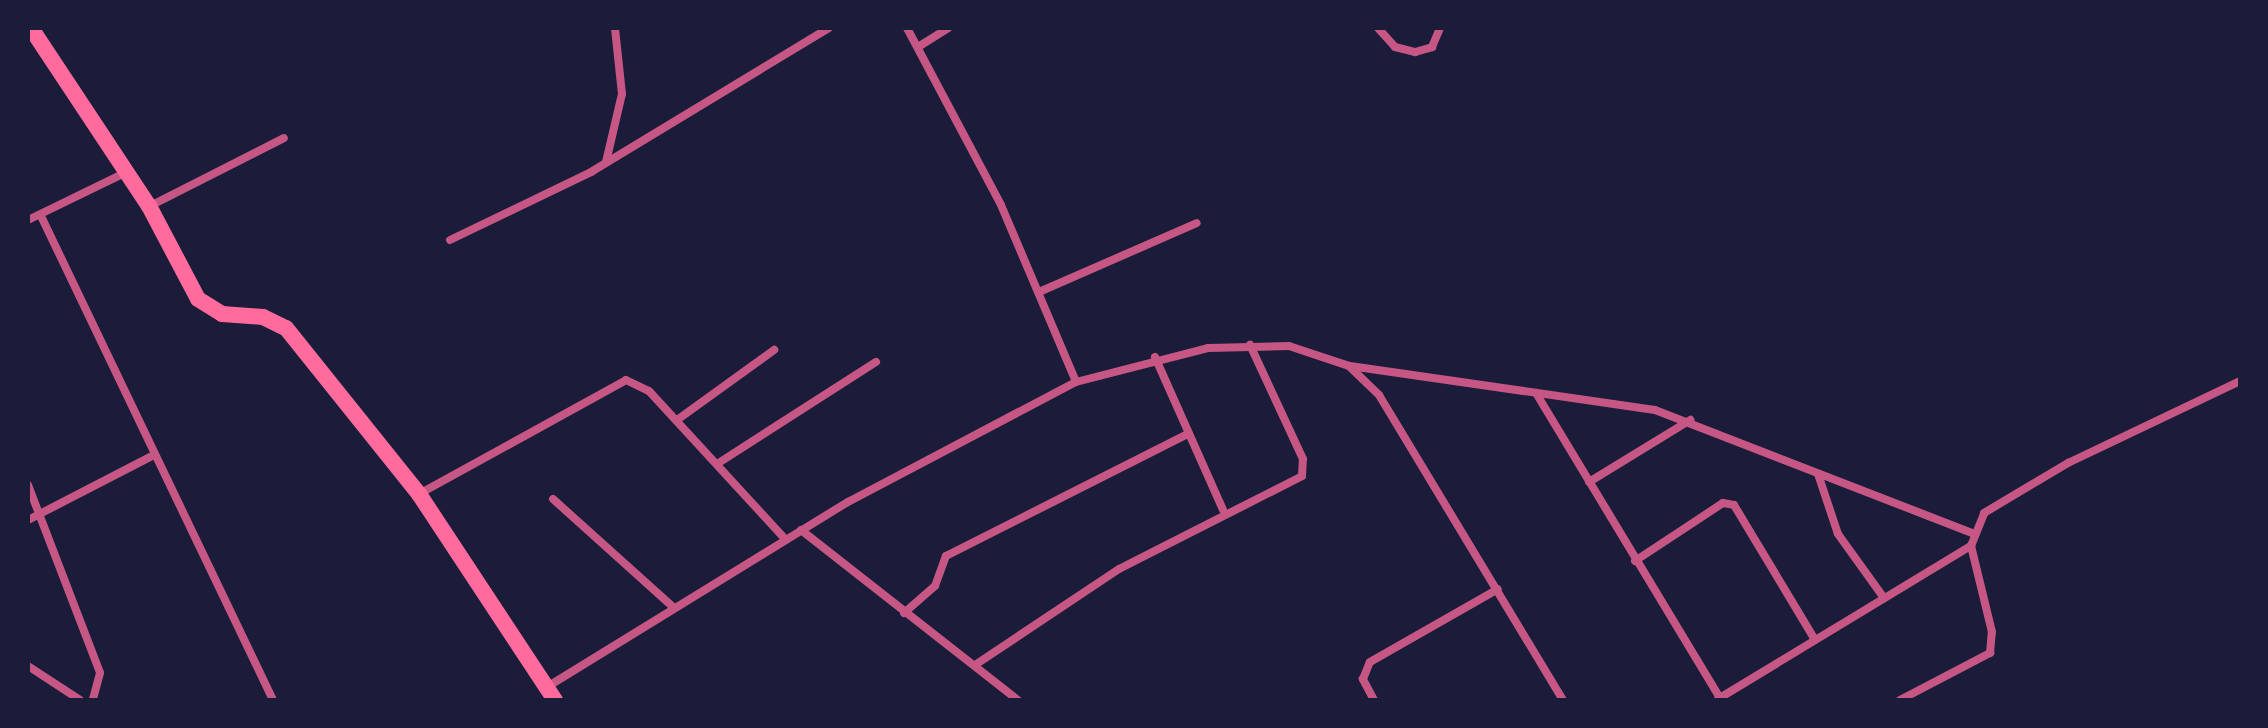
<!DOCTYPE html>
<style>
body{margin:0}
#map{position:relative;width:2268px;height:728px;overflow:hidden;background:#1b1b3a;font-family:Inter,sans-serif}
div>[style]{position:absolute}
.minor>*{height:8px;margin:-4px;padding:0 4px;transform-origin:4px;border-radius:4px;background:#c65784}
.primary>*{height:16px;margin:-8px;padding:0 8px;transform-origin:8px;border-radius:8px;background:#ff6b9d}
span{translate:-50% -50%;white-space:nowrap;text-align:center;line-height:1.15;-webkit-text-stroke:7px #1b1b3a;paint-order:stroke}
.frame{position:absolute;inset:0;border:30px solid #1b1b3a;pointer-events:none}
</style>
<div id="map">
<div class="minor">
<i style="left:907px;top:28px;width:200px;rotate:62deg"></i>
<i style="left:1001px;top:205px;width:192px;rotate:67deg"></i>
<i style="left:1378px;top:28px;width:25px;rotate:48deg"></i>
<i style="left:1395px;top:47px;width:21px;rotate:14deg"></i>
<i style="left:1415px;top:52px;width:18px;rotate:-16deg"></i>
<i style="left:1432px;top:47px;width:21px;rotate:-67deg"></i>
<i style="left:918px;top:47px;width:36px;rotate:-32deg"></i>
<i style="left:606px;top:162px;width:70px;rotate:-76.8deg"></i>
<i style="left:622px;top:94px;width:66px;rotate:-96.1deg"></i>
<i style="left:150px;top:206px;width:150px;rotate:-26.9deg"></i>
<i style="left:41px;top:216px;width:537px;rotate:64.39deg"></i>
<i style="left:28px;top:220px;width:110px;rotate:-25.9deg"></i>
<i style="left:450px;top:240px;width:157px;rotate:-25.7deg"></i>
<i style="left:591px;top:172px;width:278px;rotate:-31.2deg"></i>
<i style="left:1039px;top:292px;width:172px;rotate:-23.6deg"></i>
<i style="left:1155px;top:357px;width:167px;rotate:66deg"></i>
<i style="left:1350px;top:366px;width:308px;rotate:8.2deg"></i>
<i style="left:1655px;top:410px;width:340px;rotate:21.2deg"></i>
<i style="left:1536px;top:393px;width:358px;rotate:58.9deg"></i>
<i style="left:677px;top:420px;width:120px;rotate:-35.8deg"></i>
<i style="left:717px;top:464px;width:189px;rotate:-32.7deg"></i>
<i style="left:1818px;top:474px;width:63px;rotate:71.6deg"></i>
<i style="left:1838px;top:534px;width:79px;rotate:54.3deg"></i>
<i style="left:1589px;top:482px;width:119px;rotate:-31.5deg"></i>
<i style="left:28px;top:485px;width:201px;rotate:69deg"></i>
<i style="left:100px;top:673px;width:28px;rotate:105deg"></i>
<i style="left:419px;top:494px;width:236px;rotate:-28.8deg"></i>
<i style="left:626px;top:380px;width:25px;rotate:26deg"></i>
<i style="left:649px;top:391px;width:201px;rotate:47.4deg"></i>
<i style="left:553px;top:499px;width:163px;rotate:42deg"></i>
<i style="left:28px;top:520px;width:142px;rotate:-27.3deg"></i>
<i style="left:801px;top:530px;width:276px;rotate:38.1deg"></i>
<i style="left:1635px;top:561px;width:105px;rotate:-33.4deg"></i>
<i style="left:1723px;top:503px;width:11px;rotate:10deg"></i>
<i style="left:1734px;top:505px;width:157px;rotate:59deg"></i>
<i style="left:904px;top:613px;width:41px;rotate:-41.1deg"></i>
<i style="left:935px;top:586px;width:32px;rotate:-70deg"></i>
<i style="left:946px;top:556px;width:271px;rotate:-26.8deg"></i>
<i style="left:975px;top:665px;width:173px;rotate:-33.7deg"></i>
<i style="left:1119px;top:569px;width:205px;rotate:-26.9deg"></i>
<i style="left:1302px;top:476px;width:17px;rotate:-87deg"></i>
<i style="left:1303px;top:459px;width:126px;rotate:-114.9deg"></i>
<i style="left:28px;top:666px;width:62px;rotate:33.2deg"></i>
<i style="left:547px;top:687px;width:353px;rotate:-31.6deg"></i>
<i style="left:848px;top:502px;width:258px;rotate:-27.8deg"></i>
<i style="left:1076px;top:382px;width:136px;rotate:-14.4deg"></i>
<i style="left:1208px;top:348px;width:81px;rotate:-1.4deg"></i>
<i style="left:1289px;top:346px;width:63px;rotate:18.4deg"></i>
<i style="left:1349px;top:366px;width:42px;rotate:44deg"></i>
<i style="left:1379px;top:395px;width:356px;rotate:58.9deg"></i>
<i style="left:1718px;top:699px;width:296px;rotate:-31.2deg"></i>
<i style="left:1374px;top:700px;width:24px;rotate:-118deg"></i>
<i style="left:1363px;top:679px;width:18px;rotate:-68deg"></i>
<i style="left:1370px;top:662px;width:147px;rotate:-29.7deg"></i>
<i style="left:1900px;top:700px;width:102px;rotate:-27.6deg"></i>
<i style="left:1990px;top:653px;width:21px;rotate:-85deg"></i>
<i style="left:1992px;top:632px;width:89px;rotate:-103.7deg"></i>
<i style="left:1971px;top:546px;width:35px;rotate:-68deg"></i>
<i style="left:1984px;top:513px;width:98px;rotate:-30.8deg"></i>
<i style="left:2068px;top:463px;width:191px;rotate:-25.5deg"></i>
</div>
<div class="primary">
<i style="left:31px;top:28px;width:214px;rotate:56.5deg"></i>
<i style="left:149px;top:206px;width:105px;rotate:62.2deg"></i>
<i style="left:198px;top:299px;width:28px;rotate:32deg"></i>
<i style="left:222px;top:314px;width:41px;rotate:4.2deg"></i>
<i style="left:263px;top:317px;width:25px;rotate:26deg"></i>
<i style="left:286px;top:328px;width:213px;rotate:51.3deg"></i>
<i style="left:419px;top:494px;width:247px;rotate:56.6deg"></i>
</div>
<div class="frame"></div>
</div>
